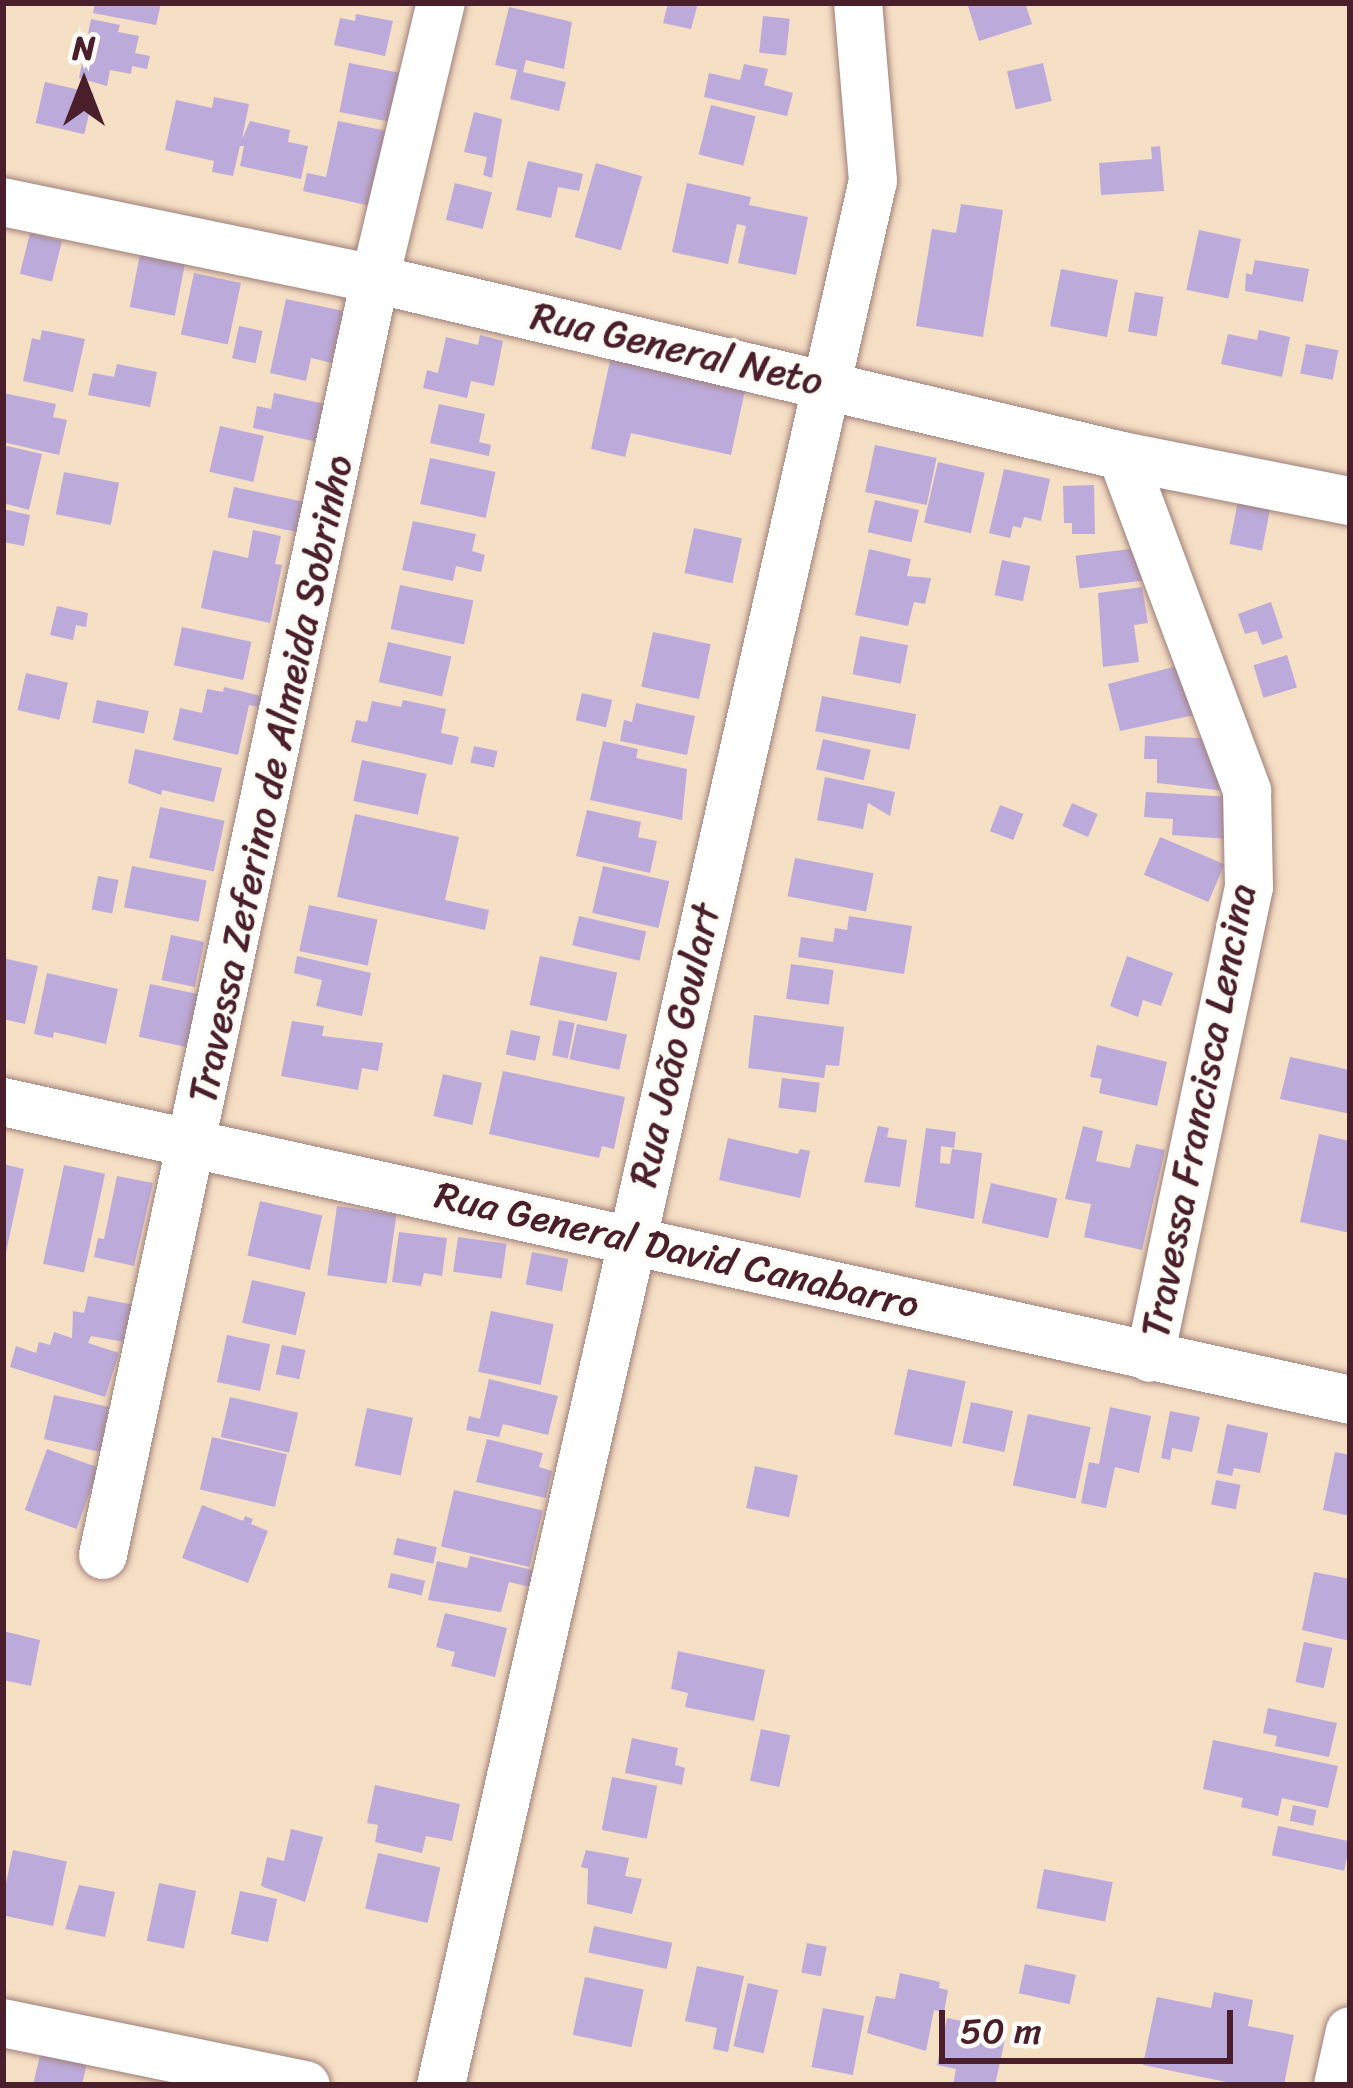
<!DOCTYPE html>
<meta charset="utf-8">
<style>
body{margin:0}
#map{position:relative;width:1353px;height:2088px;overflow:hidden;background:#f5dfc5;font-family:Sriracha,sans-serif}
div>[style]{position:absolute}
.building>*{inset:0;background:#bcabda;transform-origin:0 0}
.roads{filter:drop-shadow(0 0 3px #a07f78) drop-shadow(0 0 3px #a07f78)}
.minor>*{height:48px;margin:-24px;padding:0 24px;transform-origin:24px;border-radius:24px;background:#fff}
span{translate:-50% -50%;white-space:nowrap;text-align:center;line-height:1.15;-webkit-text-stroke:9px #fdfcf7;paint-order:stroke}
.street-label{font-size:39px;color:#4a1f2b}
.frame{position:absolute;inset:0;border:6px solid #4a1f2b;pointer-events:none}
.north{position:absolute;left:24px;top:24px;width:120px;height:120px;-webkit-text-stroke:9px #fdfcf7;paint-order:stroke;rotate:0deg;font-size:33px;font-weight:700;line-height:48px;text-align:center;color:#4a1f2b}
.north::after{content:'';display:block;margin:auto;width:42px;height:54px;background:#4a1f2b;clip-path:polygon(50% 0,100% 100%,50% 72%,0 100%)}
.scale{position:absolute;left:939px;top:2010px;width:294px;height:54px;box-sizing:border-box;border:6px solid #4a1f2b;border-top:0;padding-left:15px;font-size:36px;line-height:42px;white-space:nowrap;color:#4a1f2b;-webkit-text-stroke:9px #fdfcf7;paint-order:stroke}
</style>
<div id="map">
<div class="building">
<i style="clip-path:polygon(95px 3px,161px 3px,156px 25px,93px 13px)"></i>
<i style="clip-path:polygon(668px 3px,698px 3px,691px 29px,663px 23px)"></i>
<i style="clip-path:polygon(967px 3px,1025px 3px,1032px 24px,979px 41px)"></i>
<i style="clip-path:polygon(509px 7px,572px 22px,564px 69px,526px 60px,523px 72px,566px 82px,559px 111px,510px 99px,517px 70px,495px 65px)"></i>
<i style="clip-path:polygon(356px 14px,393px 21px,385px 56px,334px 45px,340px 18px,355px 21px)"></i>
<i style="left:763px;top:16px;width:27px;height:37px;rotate:6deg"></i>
<i style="clip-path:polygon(91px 19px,120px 25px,118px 32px,139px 36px,135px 53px,150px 56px,147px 69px,132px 66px,131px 74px,110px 70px,107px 86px,79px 78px)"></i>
<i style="left:349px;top:63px;width:51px;height:50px;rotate:11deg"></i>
<i style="left:1043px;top:63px;width:39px;height:37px;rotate:77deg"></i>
<i style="clip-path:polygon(744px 64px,768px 69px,764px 85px,793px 93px,787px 116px,704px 97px,709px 73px,740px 80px)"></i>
<i style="left:45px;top:82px;width:50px;height:42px;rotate:13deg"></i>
<i style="clip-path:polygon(214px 97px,249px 104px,242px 139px,250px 121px,290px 130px,288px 142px,308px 146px,301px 179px,240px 166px,244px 146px,240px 146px,233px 176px,212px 172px,214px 161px,165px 150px,176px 100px,212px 108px)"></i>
<i style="left:711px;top:105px;width:46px;height:51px;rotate:14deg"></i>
<i style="clip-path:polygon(474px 112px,502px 119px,492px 178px,483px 175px,487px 157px,464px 152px)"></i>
<i style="clip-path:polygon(338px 121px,387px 131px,371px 206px,303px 191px,307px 173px,326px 177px)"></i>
<i style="clip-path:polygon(1160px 146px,1164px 191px,1101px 195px,1099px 163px,1152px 159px,1151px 147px)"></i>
<i style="clip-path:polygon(528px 161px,583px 174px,579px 191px,558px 187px,551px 218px,516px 210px)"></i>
<i style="left:596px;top:163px;width:48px;height:77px;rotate:16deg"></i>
<i style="left:455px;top:183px;width:38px;height:38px;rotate:14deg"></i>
<i style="clip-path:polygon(687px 183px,751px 197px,749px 205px,808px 217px,796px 275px,738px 263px,746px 226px,737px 224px,728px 264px,672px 252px)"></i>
<i style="clip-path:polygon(961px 204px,1003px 210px,983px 337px,916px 326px,932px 229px,956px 233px)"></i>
<i style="left:1199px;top:230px;width:43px;height:61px;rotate:12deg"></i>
<i style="left:30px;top:233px;width:33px;height:42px;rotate:14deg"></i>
<i style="left:140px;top:254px;width:46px;height:54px;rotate:11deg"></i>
<i style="clip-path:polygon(1255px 260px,1309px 269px,1303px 302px,1245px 291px,1246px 273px,1252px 275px)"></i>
<i style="left:1061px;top:269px;width:58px;height:58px;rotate:11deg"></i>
<i style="left:194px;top:273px;width:48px;height:63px;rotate:12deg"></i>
<i style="left:1135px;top:292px;width:29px;height:40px;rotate:10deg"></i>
<i style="clip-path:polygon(286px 299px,344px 311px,332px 363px,311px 358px,306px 381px,270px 373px)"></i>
<i style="left:239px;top:326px;width:24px;height:33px;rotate:12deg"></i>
<i style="clip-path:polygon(42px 330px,85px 339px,73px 392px,23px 381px,32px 338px,40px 340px)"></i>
<i style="clip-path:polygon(1259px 330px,1290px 337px,1282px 377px,1221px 364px,1228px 334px,1257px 340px)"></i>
<i style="clip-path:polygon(480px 335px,503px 341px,494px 386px,471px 381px,467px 398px,423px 388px,427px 370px,438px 373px,446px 337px,478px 345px)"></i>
<i style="left:1306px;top:344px;width:33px;height:30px;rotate:11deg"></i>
<i style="clip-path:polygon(611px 356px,746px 386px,731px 455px,631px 433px,625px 457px,591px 449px)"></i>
<i style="clip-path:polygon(117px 364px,157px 372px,150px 407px,88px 395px,93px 373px,114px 377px)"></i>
<i style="clip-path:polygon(3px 393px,56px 404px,53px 417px,67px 420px,59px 455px,3px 442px)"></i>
<i style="clip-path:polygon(274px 393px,330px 405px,322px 443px,253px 428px,257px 406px,271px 409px)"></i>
<i style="clip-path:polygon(439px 404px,485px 414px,479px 442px,491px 445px,489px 456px,430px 443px)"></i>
<i style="left:220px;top:426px;width:45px;height:47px;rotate:13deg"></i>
<i style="clip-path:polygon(3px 445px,42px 454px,29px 510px,3px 503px)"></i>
<i style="left:875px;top:445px;width:63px;height:48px;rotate:12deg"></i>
<i style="left:430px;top:458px;width:67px;height:47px;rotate:12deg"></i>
<i style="left:938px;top:462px;width:48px;height:62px;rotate:13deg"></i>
<i style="clip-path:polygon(1004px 469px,1050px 479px,1041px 521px,1024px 517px,1021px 528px,1013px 526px,1010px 538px,989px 533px)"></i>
<i style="left:64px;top:472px;width:56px;height:43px;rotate:11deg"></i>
<i style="clip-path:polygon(1094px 485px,1095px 534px,1072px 534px,1072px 523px,1064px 523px,1063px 486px)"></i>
<i style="left:234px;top:487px;width:84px;height:31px;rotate:12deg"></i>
<i style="left:1239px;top:496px;width:33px;height:49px;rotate:11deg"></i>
<i style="left:875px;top:500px;width:45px;height:33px;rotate:13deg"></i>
<i style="clip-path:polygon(3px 509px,30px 515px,24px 546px,3px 542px)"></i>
<i style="clip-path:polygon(413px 521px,476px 534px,472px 551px,485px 555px,481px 572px,456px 566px,453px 581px,402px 570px)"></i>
<i style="left:694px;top:528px;width:49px;height:46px;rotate:12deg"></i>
<i style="clip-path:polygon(253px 530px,281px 536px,275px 564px,282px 565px,270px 623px,201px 608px,213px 550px,248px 558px)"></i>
<i style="left:1146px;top:547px;width:33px;height:71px;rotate:83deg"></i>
<i style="clip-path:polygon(869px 549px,911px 559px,907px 576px,931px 578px,925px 604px,914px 602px,908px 626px,855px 615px)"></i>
<i style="left:1002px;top:560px;width:29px;height:36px;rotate:12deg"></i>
<i style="left:400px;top:585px;width:75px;height:45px;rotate:12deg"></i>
<i style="clip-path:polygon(1142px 587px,1148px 623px,1134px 625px,1139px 662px,1103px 667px,1098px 593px)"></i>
<i style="clip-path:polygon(1271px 602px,1283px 638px,1262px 645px,1257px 631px,1245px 634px,1238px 614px)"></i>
<i style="clip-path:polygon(57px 606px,88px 613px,86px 627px,76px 625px,73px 640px,50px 635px)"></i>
<i style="left:182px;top:627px;width:71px;height:39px;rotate:12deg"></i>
<i style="left:653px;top:632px;width:59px;height:56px;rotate:12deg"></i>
<i style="left:860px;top:636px;width:49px;height:39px;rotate:11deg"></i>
<i style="left:388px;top:642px;width:65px;height:41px;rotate:13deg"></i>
<i style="left:1287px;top:655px;width:34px;height:35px;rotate:73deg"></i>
<i style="clip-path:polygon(1177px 666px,1199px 714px,1120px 731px,1108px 684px)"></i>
<i style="left:26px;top:673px;width:43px;height:38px;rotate:13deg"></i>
<i style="clip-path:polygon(224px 687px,270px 698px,267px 709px,249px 705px,238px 755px,173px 740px,180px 708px,202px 713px,207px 689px,223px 692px)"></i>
<i style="left:582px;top:693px;width:31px;height:28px;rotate:13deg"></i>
<i style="left:822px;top:696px;width:96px;height:36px;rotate:11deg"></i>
<i style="left:97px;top:700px;width:53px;height:23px;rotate:12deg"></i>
<i style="clip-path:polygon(403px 700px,446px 709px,441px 733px,459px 737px,452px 765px,351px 742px,356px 720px,367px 722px,372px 701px,401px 707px)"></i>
<i style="clip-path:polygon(636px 703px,695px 716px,687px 755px,620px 741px,624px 720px,632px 722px)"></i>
<i style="clip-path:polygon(1145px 736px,1228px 739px,1226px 791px,1157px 783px,1157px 759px,1144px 759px)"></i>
<i style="left:823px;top:739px;width:49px;height:31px;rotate:13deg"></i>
<i style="clip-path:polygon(603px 741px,638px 749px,636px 758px,687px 769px,682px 820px,590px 800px)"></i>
<i style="left:474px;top:746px;width:24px;height:17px;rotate:12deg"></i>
<i style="clip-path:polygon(135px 749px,222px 768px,214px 802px,162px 790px,161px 795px,128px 783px)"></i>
<i style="left:362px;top:760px;width:66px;height:42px;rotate:12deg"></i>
<i style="clip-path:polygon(825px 777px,895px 792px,890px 816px,868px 803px,863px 829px,817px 820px)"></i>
<i style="clip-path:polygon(1146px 792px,1231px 797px,1228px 839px,1172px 835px,1173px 819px,1144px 817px)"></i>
<i style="left:1072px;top:803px;width:28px;height:25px;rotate:23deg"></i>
<i style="left:1000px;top:805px;width:25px;height:28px;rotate:21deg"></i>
<i style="left:160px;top:807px;width:66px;height:52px;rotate:12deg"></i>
<i style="clip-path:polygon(587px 810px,641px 822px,638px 837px,657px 841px,650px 873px,576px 856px)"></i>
<i style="clip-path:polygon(355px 814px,459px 837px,445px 900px,489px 910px,485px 930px,337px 897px)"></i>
<i style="left:1160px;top:837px;width:70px;height:41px;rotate:23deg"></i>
<i style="left:795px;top:858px;width:80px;height:39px;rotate:11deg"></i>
<i style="left:132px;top:866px;width:76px;height:42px;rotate:11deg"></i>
<i style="left:603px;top:866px;width:68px;height:48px;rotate:13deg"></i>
<i style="left:98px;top:876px;width:21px;height:34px;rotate:11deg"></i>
<i style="left:309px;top:905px;width:70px;height:47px;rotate:12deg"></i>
<i style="left:579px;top:916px;width:69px;height:30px;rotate:13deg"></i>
<i style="clip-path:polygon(849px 916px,912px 926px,904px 974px,798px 957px,801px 937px,833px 942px,835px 928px,847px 930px)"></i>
<i style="left:171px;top:935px;width:34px;height:46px;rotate:12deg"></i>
<i style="clip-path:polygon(297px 956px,371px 973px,362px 1016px,316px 1006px,322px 980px,294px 973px)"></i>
<i style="left:540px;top:956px;width:79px;height:50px;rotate:12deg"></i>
<i style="clip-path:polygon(1127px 956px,1173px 973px,1161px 1006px,1143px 1000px,1138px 1017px,1110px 1006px)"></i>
<i style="clip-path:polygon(3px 958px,38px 966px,25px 1024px,3px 1019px)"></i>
<i style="left:791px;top:964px;width:43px;height:35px;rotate:8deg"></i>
<i style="clip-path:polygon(47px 973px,118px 989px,106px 1044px,54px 1032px,53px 1038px,34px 1034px)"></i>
<i style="left:150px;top:984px;width:52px;height:54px;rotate:12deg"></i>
<i style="clip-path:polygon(754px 1015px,844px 1027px,839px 1066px,826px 1065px,824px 1078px,748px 1068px)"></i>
<i style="left:559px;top:1020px;width:16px;height:36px;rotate:11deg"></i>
<i style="clip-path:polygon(292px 1021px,324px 1026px,322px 1036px,383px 1043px,378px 1071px,362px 1068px,358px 1090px,281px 1076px)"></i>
<i style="left:577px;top:1024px;width:51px;height:36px;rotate:12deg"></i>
<i style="left:511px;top:1030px;width:30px;height:25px;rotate:12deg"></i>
<i style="clip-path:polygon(1097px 1045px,1167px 1062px,1157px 1106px,1099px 1093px,1102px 1079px,1090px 1077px)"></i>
<i style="clip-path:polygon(1290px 1057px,1350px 1070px,1350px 1114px,1280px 1099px)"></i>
<i style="clip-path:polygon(503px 1071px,625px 1097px,614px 1149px,602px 1146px,599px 1158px,489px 1134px)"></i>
<i style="left:443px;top:1074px;width:40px;height:43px;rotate:13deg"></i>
<i style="left:782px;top:1078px;width:38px;height:30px;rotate:7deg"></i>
<i style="clip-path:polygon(878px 1126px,889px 1128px,887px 1137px,907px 1140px,900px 1187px,864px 1182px)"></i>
<i style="clip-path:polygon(1083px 1126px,1103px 1131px,1096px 1161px,1130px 1168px,1136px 1144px,1165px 1150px,1142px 1250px,1084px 1237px,1091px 1204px,1065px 1199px)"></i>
<i style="clip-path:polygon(926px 1128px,956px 1132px,954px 1148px,941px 1146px,940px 1163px,950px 1164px,952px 1149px,982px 1153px,974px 1219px,915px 1207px)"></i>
<i style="clip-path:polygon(1319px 1134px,1350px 1141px,1350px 1233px,1300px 1222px)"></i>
<i style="clip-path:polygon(728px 1138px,798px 1154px,800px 1149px,810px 1151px,800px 1198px,719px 1180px)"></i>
<i style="clip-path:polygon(3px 1164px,24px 1169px,5px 1257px,3px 1257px)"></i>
<i style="left:64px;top:1165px;width:42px;height:101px;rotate:12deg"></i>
<i style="clip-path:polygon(117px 1176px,153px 1183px,134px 1266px,94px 1257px,98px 1238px,104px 1239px)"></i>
<i style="left:991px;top:1183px;width:68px;height:41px;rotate:13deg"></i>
<i style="left:260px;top:1201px;width:64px;height:56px;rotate:13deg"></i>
<i style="left:337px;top:1206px;width:60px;height:70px;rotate:8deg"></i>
<i style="clip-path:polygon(399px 1232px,447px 1238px,442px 1276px,424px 1273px,421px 1286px,392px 1282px)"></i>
<i style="left:458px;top:1237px;width:49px;height:35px;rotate:8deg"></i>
<i style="left:532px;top:1252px;width:37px;height:33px;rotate:11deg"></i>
<i style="left:252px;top:1280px;width:55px;height:44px;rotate:13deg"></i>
<i style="clip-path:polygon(88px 1296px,150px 1308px,136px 1344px,91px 1336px,88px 1343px,119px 1353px,105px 1397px,10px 1367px,16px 1346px,36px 1353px,39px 1342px,50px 1345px,54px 1332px,72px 1338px,73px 1311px,84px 1313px)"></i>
<i style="left:491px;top:1311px;width:64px;height:62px;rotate:12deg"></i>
<i style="left:227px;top:1335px;width:44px;height:48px;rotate:12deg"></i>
<i style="left:282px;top:1345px;width:24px;height:30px;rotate:12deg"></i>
<i style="left:908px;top:1369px;width:59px;height:67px;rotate:12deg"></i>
<i style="clip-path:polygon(489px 1379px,558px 1396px,548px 1435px,503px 1424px,499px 1437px,466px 1430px,469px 1416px,480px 1419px)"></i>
<i style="clip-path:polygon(54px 1395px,109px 1407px,104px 1430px,122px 1434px,117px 1456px,44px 1439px)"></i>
<i style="left:230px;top:1397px;width:70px;height:41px;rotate:13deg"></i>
<i style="left:971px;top:1402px;width:43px;height:42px;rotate:12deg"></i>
<i style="clip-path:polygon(1110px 1407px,1151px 1416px,1139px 1473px,1115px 1467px,1106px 1508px,1081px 1503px,1089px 1462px,1099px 1464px)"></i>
<i style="left:367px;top:1408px;width:47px;height:59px;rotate:12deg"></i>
<i style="clip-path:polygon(1170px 1411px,1200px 1417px,1192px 1452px,1172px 1448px,1170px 1460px,1161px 1458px)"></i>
<i style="left:1028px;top:1414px;width:64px;height:73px;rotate:12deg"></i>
<i style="clip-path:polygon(1227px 1424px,1268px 1433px,1260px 1473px,1234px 1468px,1232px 1476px,1217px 1473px)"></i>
<i style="left:212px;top:1437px;width:77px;height:54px;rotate:13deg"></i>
<i style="clip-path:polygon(487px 1439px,543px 1453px,539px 1467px,552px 1471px,546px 1498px,476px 1482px)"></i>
<i style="left:47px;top:1449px;width:55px;height:65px;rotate:20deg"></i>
<i style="clip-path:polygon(1335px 1452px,1350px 1455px,1350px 1516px,1323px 1510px)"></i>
<i style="left:755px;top:1466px;width:44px;height:43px;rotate:12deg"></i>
<i style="left:1216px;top:1480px;width:25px;height:25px;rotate:11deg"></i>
<i style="left:454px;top:1490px;width:91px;height:58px;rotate:13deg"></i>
<i style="clip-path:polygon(202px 1505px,243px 1521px,245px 1516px,253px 1519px,251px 1524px,268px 1531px,248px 1583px,182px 1558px)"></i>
<i style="left:397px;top:1538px;width:41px;height:17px;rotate:13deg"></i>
<i style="clip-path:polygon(470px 1556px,533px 1570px,530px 1587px,509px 1582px,501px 1612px,428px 1600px,437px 1561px,467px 1568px)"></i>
<i style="clip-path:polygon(1314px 1572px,1350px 1579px,1350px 1641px,1302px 1630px)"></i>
<i style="left:391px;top:1573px;width:35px;height:15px;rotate:13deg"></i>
<i style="clip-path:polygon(445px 1613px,507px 1628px,495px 1677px,451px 1666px,455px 1652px,436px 1647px)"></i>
<i style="clip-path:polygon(3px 1631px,40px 1640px,31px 1686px,3px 1680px)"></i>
<i style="left:1304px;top:1642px;width:29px;height:41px;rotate:12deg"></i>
<i style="clip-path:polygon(678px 1651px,765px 1670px,754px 1721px,685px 1707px,688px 1693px,671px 1689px)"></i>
<i style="clip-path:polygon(1268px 1708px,1337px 1723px,1329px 1757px,1275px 1746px,1277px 1736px,1263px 1733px)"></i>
<i style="left:761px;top:1729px;width:30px;height:53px;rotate:12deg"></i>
<i style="clip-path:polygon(632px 1738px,678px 1748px,675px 1765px,685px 1768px,682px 1785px,625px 1773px)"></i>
<i style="clip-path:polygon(1213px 1740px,1338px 1766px,1328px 1808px,1282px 1798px,1278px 1816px,1241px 1807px,1243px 1798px,1203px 1789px)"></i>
<i style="left:612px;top:1777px;width:46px;height:54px;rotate:11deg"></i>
<i style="clip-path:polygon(375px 1785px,460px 1804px,452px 1841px,426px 1836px,422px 1853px,375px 1842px,378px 1825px,367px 1823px)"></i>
<i style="left:1293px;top:1805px;width:24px;height:16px;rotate:12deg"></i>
<i style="left:1278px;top:1826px;width:74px;height:30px;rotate:12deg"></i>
<i style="clip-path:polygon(291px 1829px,323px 1837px,305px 1902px,261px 1886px,267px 1857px,284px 1861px)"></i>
<i style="left:13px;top:1850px;width:55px;height:66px;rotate:12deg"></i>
<i style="clip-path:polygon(586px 1850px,629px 1858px,625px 1876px,642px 1879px,632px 1914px,587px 1904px,588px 1869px,581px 1867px)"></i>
<i style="left:378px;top:1853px;width:64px;height:57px;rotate:13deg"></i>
<i style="left:1044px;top:1869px;width:70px;height:40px;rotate:11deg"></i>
<i style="left:159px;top:1883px;width:38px;height:59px;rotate:12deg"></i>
<i style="clip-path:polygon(79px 1885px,115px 1892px,105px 1937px,65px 1929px)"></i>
<i style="left:240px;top:1891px;width:38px;height:44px;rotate:12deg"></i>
<i style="left:594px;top:1926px;width:80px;height:27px;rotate:12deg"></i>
<i style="left:807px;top:1943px;width:20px;height:30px;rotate:11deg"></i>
<i style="left:1025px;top:1964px;width:52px;height:30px;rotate:12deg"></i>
<i style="clip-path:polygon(697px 1966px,744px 1976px,728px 2052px,713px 2049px,717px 2028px,685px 2021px)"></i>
<i style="clip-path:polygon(900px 1973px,940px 1982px,939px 1988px,948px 1990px,944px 2012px,934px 2010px,926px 2051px,867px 2033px,876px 1996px,895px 1999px)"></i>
<i style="left:585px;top:1977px;width:60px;height:59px;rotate:12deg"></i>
<i style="left:748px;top:1983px;width:31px;height:65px;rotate:13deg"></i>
<i style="clip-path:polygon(1214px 1992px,1253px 2000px,1248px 2026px,1294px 2035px,1284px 2085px,1241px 2085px,1143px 2065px,1157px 1997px,1211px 2008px)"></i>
<i style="left:823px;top:2008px;width:42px;height:60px;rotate:11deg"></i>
<i style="clip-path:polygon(947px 2018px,1007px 2030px,995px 2085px,953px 2085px,956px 2069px,937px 2065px)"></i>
<i style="clip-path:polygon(41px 2051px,87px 2062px,82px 2085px,33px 2085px)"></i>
</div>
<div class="roads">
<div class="minor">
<i style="left:3px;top:202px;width:380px;rotate:11.7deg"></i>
<i style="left:375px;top:279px;width:768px;rotate:13.33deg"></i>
<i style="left:1122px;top:456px;width:232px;rotate:11.2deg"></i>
<i style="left:1122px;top:456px;width:358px;rotate:69.5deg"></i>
<i style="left:1247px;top:791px;width:96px;rotate:88.8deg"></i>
<i style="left:1249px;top:887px;width:481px;rotate:101.9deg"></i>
<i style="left:3px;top:1102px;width:1380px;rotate:12.47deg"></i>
<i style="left:103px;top:1555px;width:1305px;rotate:-77.97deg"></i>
<i style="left:375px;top:279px;width:284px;rotate:-76.6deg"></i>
<i style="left:3px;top:2023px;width:309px;rotate:11.6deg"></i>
<i style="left:441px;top:2085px;width:1952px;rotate:-77.22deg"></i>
<i style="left:873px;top:181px;width:179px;rotate:-94.8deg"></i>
<i style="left:1338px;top:2085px;width:55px;rotate:-77.5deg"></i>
</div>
</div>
<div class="street-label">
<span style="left:677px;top:349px;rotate:13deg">Rua General Neto</span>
<span style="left:271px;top:779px;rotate:-78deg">Travessa Zeferino de Almeida Sobrinho</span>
<span style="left:675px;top:1045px;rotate:-77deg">Rua João Goulart</span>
<span style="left:1199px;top:1111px;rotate:-79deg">Travessa Francisca Lencina</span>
<span style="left:677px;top:1250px;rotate:13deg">Rua General David Canabarro</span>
</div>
<div class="frame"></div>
<div class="north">N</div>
<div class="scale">50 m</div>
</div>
